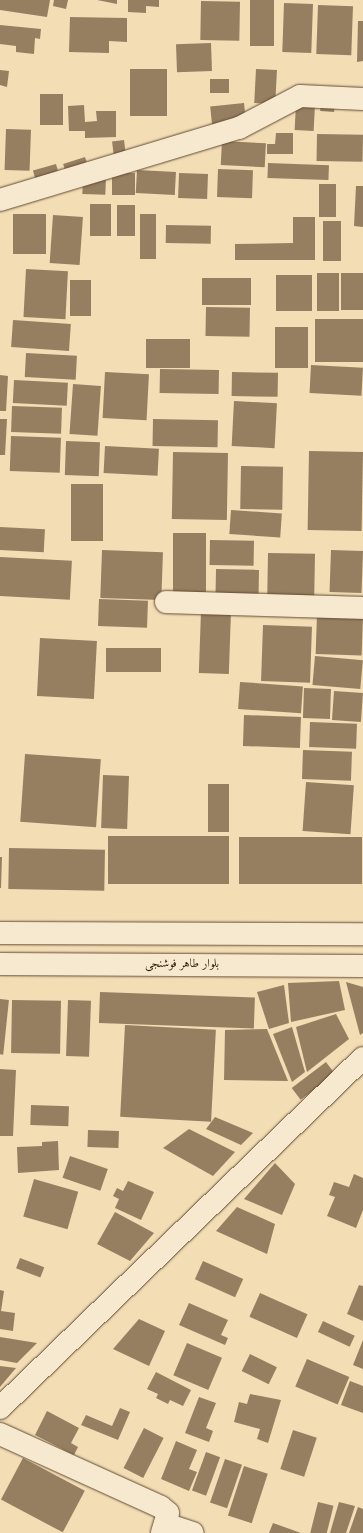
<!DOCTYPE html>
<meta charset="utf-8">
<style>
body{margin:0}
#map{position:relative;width:363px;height:1533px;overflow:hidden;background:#f2ddb5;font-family:"Old Standard TT",Amiri,serif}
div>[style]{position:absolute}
.building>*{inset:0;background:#967f61;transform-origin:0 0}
.roads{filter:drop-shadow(0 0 1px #624b32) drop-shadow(0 0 1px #624b32)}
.minor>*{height:22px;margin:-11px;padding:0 11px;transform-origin:11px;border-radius:11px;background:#f7e9cf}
span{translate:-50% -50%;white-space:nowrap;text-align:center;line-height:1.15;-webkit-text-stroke:4px #f7e9cf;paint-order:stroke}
.street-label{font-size:12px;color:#321a06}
</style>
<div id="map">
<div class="building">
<i style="clip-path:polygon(0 0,50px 0,47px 17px,0 10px)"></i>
<i style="clip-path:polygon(54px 0,68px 0,66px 9px,53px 6px)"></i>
<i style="clip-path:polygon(97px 0,117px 0,117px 4px)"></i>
<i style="clip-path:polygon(128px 0,159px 0,159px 7px,146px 6px,146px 13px,128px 12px)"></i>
<i style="left:250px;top:0;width:24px;height:46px"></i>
<i style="left:201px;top:1px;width:39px;height:39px;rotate:1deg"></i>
<i style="left:284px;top:3px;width:29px;height:49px;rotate:2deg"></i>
<i style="left:318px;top:5px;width:35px;height:49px;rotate:2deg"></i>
<i style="clip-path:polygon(70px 17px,127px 18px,127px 42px,109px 41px,109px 53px,69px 52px)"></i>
<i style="clip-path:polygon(358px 21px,363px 21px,363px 61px,357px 62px)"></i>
<i style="clip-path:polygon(0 25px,41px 29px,40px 39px,35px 38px,34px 54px,16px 52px,16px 46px,0 44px)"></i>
<i style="left:211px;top:43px;width:28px;height:35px;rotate:88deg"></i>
<i style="left:130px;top:69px;width:37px;height:47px"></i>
<i style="left:256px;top:69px;width:21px;height:34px;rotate:3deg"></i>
<i style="clip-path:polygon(0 70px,9px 71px,7px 87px,0 85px)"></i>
<i style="left:210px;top:79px;width:19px;height:14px"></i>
<i style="left:40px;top:94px;width:23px;height:31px"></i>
<i style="left:321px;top:99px;width:14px;height:12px;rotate:4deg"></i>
<i style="left:244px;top:103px;width:18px;height:34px;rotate:84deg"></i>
<i style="left:296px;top:104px;width:19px;height:26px;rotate:3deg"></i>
<i style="clip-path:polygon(84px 105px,85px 122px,97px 121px,96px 111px,116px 111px,116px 137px,85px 138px,85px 131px,69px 131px,68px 106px)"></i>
<i style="left:6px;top:129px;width:25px;height:41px;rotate:2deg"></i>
<i style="clip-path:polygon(276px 133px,293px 133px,293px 154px,267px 154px,267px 144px,275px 144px)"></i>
<i style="left:317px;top:134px;width:46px;height:27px;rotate:1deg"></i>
<i style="left:124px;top:140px;width:17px;height:12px;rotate:83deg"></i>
<i style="left:222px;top:141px;width:44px;height:24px;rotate:3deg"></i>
<i style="left:85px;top:157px;width:9px;height:23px;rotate:72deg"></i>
<i style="left:268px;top:163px;width:61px;height:15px;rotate:2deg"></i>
<i style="left:56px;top:164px;width:15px;height:24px;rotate:74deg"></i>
<i style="left:218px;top:169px;width:35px;height:28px;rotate:2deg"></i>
<i style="left:137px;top:170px;width:39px;height:23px;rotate:3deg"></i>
<i style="left:112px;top:173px;width:23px;height:22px"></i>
<i style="left:179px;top:173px;width:29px;height:25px;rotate:2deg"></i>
<i style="left:83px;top:175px;width:23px;height:19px;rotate:2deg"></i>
<i style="left:319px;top:184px;width:17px;height:33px"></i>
<i style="clip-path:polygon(356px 186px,363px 186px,363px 227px,354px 226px)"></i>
<i style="left:90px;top:204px;width:21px;height:32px"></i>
<i style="left:117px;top:205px;width:18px;height:31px"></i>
<i style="left:13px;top:214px;width:33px;height:40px"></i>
<i style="left:140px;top:214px;width:16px;height:45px"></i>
<i style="left:53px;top:215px;width:30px;height:48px;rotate:4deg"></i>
<i style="clip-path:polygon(293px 217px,315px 217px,315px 260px,235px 260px,235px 244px,293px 243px)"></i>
<i style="left:323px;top:221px;width:18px;height:40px"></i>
<i style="left:166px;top:225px;width:45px;height:18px;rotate:1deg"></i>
<i style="left:26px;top:269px;width:42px;height:48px;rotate:3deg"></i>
<i style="left:317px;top:273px;width:22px;height:38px"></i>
<i style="left:341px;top:273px;width:22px;height:37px"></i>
<i style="left:276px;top:275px;width:36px;height:36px"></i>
<i style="left:202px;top:278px;width:49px;height:27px"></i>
<i style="left:70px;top:280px;width:21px;height:36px"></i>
<i style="left:206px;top:307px;width:44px;height:29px;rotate:1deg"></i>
<i style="left:315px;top:319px;width:48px;height:43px"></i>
<i style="left:13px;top:320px;width:58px;height:27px;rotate:4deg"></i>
<i style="left:275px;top:327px;width:33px;height:41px"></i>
<i style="left:146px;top:339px;width:44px;height:29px"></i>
<i style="left:26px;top:353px;width:51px;height:24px;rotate:3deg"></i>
<i style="left:311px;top:365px;width:52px;height:28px;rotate:3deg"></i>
<i style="left:160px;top:369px;width:59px;height:24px;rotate:1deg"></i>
<i style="left:105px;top:372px;width:44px;height:46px;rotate:3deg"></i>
<i style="left:232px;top:372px;width:46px;height:24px;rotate:1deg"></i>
<i style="clip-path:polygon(0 375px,8px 376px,6px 411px,0 411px)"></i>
<i style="left:14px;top:380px;width:54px;height:23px;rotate:3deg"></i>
<i style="left:73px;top:384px;width:28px;height:50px;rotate:4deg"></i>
<i style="left:234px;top:401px;width:43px;height:45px;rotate:3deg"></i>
<i style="left:12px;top:406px;width:50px;height:26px;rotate:2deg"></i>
<i style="clip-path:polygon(0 419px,7px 419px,5px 455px,0 455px)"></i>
<i style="left:153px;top:419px;width:65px;height:27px;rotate:1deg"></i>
<i style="left:11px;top:436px;width:50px;height:35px;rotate:2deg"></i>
<i style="left:66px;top:441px;width:34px;height:34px;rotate:2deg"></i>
<i style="left:105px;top:446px;width:54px;height:27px;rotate:3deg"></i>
<i style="left:309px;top:451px;width:54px;height:79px;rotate:1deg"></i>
<i style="left:173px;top:452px;width:55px;height:67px;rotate:1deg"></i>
<i style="left:241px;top:466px;width:42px;height:43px;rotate:1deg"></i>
<i style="left:71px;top:484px;width:32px;height:57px"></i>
<i style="left:231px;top:510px;width:51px;height:24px;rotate:4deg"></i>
<i style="left:0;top:527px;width:45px;height:23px;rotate:3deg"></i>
<i style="left:173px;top:533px;width:33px;height:64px"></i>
<i style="left:210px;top:540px;width:44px;height:25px;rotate:1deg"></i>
<i style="left:102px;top:550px;width:61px;height:48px;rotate:2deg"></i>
<i style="left:331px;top:550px;width:32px;height:42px;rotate:2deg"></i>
<i style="left:268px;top:553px;width:47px;height:45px;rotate:1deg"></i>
<i style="left:0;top:557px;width:72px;height:39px;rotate:3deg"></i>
<i style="left:216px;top:569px;width:43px;height:28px;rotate:1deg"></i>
<i style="left:99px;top:599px;width:49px;height:27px;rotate:2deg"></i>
<i style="left:201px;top:611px;width:30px;height:62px;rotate:2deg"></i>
<i style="left:317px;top:615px;width:46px;height:39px;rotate:2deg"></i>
<i style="left:263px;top:625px;width:49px;height:56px;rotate:2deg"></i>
<i style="left:40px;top:638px;width:57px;height:58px;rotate:3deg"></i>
<i style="left:106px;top:648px;width:55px;height:24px"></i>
<i style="left:315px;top:656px;width:48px;height:29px;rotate:5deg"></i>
<i style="left:240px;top:682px;width:63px;height:27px;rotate:4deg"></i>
<i style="left:304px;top:688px;width:27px;height:30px;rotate:2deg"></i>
<i style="left:334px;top:691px;width:29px;height:29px;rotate:4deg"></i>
<i style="left:244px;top:715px;width:57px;height:31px;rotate:2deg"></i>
<i style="left:310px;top:722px;width:47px;height:25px;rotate:2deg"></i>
<i style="left:303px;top:750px;width:49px;height:29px;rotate:2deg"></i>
<i style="left:25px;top:754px;width:76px;height:68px;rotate:4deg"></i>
<i style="left:103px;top:775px;width:26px;height:53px;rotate:2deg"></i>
<i style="left:306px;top:782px;width:48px;height:49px;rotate:4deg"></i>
<i style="left:208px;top:784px;width:21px;height:48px"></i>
<i style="left:108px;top:836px;width:121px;height:48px"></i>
<i style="left:239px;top:837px;width:123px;height:47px"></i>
<i style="left:9px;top:848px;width:96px;height:41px;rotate:1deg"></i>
<i style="clip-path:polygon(0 857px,2px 857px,1px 888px,0 888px)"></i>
<i style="clip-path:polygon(339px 981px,345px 1010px,291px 1022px,288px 983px)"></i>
<i style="clip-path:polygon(346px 982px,363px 987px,363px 1033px,360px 1035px)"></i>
<i style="clip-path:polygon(284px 985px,289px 1023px,269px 1029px,257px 992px)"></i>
<i style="left:100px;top:992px;width:155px;height:31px;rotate:2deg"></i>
<i style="left:0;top:999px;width:9px;height:55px;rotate:6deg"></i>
<i style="left:12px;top:1000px;width:49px;height:53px;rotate:1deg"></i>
<i style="left:68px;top:1000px;width:23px;height:56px;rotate:2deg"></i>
<i style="clip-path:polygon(336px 1014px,349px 1039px,307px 1072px,296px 1027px)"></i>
<i style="left:125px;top:1025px;width:91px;height:92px;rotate:3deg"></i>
<i style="clip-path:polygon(292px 1027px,305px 1072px,292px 1082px,273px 1034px)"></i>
<i style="clip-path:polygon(267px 1029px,288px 1081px,224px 1080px,225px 1030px)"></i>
<i style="left:326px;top:1062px;width:15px;height:43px;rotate:53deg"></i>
<i style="clip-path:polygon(0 1069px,16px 1070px,13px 1136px,0 1136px)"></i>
<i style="left:31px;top:1105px;width:38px;height:20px;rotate:2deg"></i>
<i style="clip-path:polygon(215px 1117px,253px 1133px,241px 1145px,206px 1129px)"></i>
<i style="clip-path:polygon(189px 1129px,235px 1152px,213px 1176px,163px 1148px)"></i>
<i style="left:88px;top:1130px;width:31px;height:17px;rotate:2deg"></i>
<i style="clip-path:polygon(58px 1141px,59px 1170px,18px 1173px,17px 1147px,42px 1146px,42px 1142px)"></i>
<i style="left:70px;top:1156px;width:40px;height:23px;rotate:19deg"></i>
<i style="clip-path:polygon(275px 1163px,295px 1184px,282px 1215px,244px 1199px)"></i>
<i style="clip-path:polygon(354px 1174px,363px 1178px,363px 1210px,356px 1228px,327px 1216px,335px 1197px,329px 1195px,334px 1182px,349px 1187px)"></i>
<i style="left:34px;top:1179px;width:46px;height:39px;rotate:16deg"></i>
<i style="clip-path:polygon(128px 1181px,154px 1192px,141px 1220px,115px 1208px,119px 1199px,113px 1196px,117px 1188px,123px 1191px)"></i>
<i style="clip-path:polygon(237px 1207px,275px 1224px,267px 1254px,216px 1231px)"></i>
<i style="clip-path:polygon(115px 1212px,154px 1233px,130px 1261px,97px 1244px)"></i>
<i style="left:20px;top:1258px;width:26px;height:11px;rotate:21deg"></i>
<i style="left:203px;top:1261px;width:44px;height:20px;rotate:24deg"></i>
<i style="clip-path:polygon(359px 1285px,363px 1286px,363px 1321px,347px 1314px)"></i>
<i style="clip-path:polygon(0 1290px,4px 1291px,1px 1311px,15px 1313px,13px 1331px,0 1329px)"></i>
<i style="left:260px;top:1293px;width:52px;height:26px;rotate:24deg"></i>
<i style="clip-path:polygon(189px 1303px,228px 1320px,221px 1335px,228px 1338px,225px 1345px,179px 1325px)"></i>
<i style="clip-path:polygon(139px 1319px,165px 1331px,149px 1366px,113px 1349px)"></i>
<i style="left:323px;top:1321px;width:35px;height:12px;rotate:25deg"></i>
<i style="clip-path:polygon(0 1337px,37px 1343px,17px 1363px,0 1360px)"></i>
<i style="clip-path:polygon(363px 1340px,363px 1369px,353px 1365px)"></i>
<i style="left:187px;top:1343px;width:38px;height:35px;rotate:23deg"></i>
<i style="left:250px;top:1354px;width:30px;height:19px;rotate:26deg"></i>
<i style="left:307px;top:1359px;width:46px;height:30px;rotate:23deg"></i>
<i style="clip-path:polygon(0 1366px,16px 1368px,0 1387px)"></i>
<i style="clip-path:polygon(156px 1372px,191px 1390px,183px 1406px,170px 1400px,168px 1404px,156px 1398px,158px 1394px,147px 1389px)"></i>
<i style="clip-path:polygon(350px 1381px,363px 1386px,363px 1413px,341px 1405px)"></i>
<i style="clip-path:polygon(250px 1394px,281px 1400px,268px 1443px,257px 1439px,260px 1429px,234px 1422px,239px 1402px,247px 1404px)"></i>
<i style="clip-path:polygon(199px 1397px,216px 1403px,206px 1428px,213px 1431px,209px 1442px,185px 1433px)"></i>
<i style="clip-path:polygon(120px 1408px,130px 1412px,118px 1440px,81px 1425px,86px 1415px,112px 1426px)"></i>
<i style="clip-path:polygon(47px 1411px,79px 1428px,71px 1443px,78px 1447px,74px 1455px,35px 1435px)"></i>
<i style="left:144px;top:1428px;width:22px;height:45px;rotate:27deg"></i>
<i style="left:293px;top:1430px;width:25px;height:41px;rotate:18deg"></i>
<i style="clip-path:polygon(176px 1441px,197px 1450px,189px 1469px,197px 1472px,189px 1491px,161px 1479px)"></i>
<i style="left:206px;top:1452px;width:15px;height:41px;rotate:20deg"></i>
<i style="left:23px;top:1458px;width:70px;height:47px;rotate:28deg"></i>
<i style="left:225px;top:1459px;width:18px;height:46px;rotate:19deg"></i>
<i style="left:244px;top:1466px;width:25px;height:52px;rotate:18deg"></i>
<i style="left:318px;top:1502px;width:16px;height:32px;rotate:14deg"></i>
<i style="clip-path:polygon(339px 1502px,355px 1506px,346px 1533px,330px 1533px)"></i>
<i style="clip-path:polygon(358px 1507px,363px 1509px,363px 1533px,349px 1533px)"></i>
<i style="clip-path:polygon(273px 1523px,301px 1533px,269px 1533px)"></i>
</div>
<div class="roads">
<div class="minor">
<i style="left:0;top:200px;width:250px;rotate:-16.8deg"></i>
<i style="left:239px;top:128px;width:69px;rotate:-27.7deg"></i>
<i style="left:300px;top:96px;width:63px;rotate:2.7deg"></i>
<i style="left:166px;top:602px;width:197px;rotate:1.7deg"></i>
<i style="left:0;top:933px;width:363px;rotate:0.2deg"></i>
<i style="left:0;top:964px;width:363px;rotate:0.3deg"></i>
<i style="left:0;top:1408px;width:504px;rotate:-43.96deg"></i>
<i style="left:0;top:1434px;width:177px;rotate:24.4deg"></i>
<i style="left:161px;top:1507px;width:9px;rotate:41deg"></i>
<i style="left:168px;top:1513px;width:21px;rotate:107deg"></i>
<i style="left:165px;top:1524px;width:29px;rotate:18deg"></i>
</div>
</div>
<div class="street-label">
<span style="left:182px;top:965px">بلوار طاهر فوشنجی</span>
</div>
</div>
